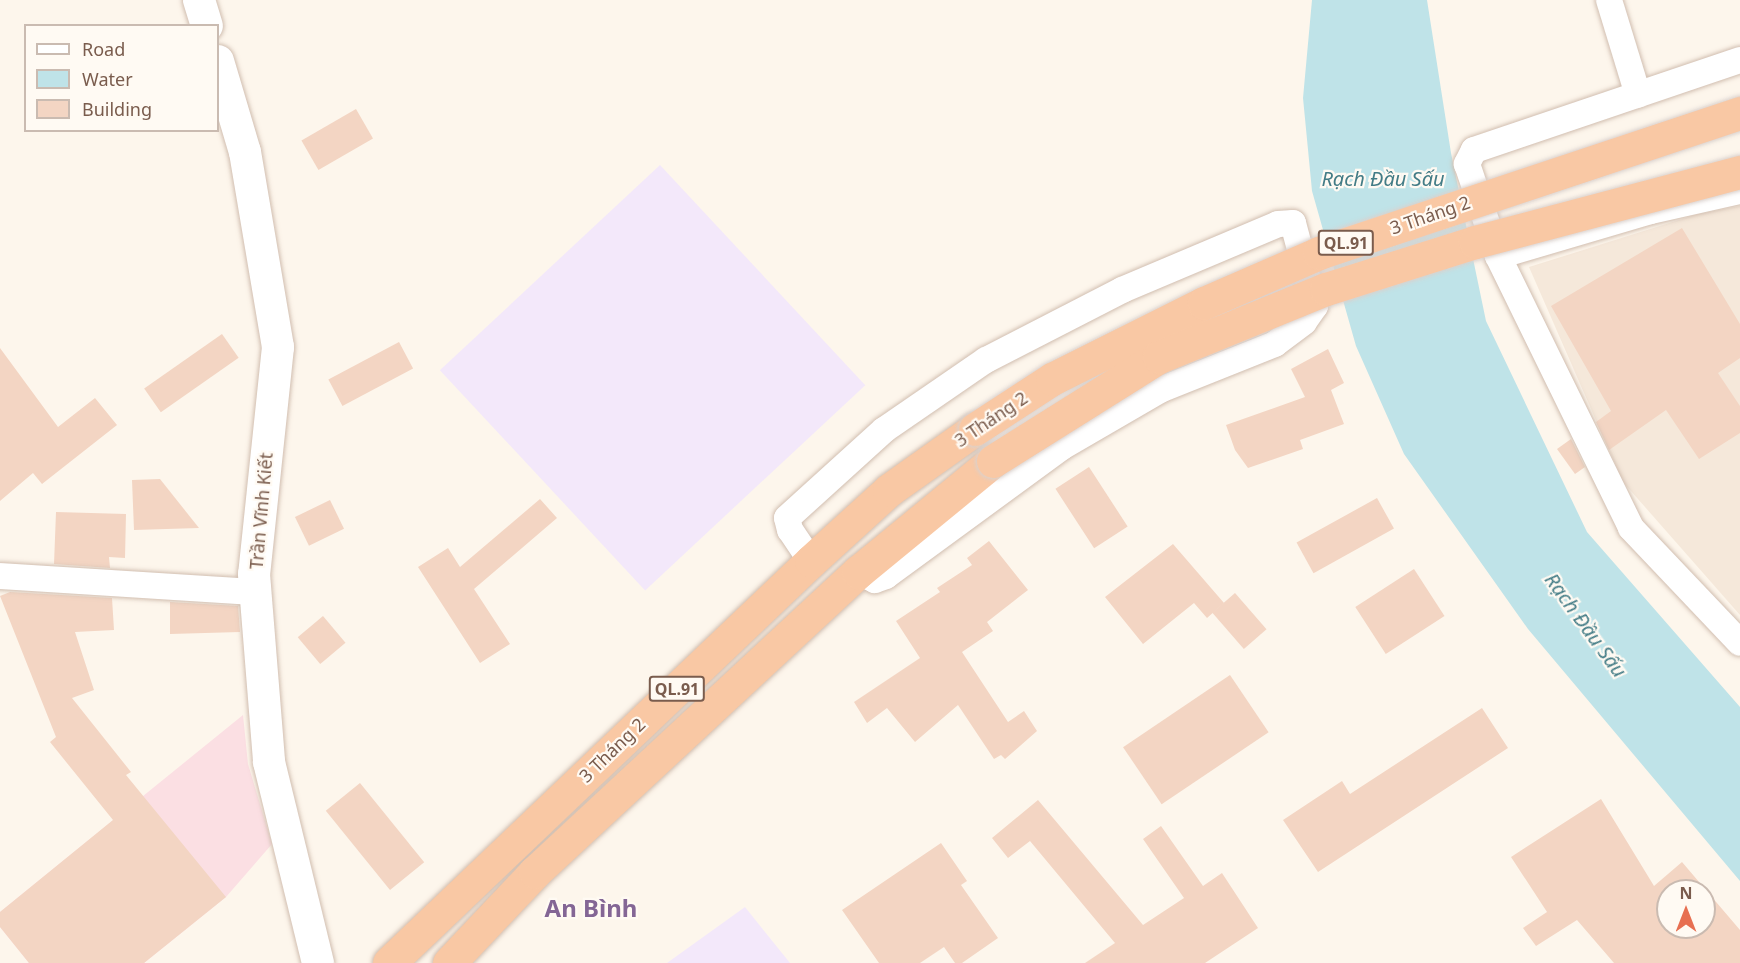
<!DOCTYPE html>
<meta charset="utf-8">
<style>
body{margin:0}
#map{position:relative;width:1740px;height:963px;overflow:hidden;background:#fdf6ec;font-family:"Noto Sans",sans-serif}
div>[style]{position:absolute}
.residential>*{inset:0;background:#f5e8da}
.education>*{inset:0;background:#f3e8fa;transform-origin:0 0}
.medical>*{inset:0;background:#fbdfe3}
.water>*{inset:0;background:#bfe3e8}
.building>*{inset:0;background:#f3d5c3;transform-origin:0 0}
.roads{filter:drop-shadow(0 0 2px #d1beb0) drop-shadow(0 0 2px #d1beb0)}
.minor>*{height:26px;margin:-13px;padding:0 13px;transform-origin:13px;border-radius:13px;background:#fff}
.tertiary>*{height:32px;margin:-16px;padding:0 16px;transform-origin:16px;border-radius:16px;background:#fff}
.trunk>*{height:33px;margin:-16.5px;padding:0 16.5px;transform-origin:16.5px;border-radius:16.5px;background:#f9c8a4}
.bridges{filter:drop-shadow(0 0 2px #dad1cd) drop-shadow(0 0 2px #dad1cd)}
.trunk-bridge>*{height:33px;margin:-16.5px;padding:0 16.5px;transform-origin:16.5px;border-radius:16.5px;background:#f9c8a4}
span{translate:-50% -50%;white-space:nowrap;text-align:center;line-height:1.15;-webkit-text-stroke:4.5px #fffaf3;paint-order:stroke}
.shield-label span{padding:2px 4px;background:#fffaf3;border:2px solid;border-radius:4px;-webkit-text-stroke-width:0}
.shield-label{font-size:16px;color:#7a5c4d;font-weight:700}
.street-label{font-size:18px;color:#7a5c4d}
.water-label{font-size:20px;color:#437c86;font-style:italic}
.district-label{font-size:24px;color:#846695;font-weight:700}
.legend{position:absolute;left:24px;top:24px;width:195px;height:108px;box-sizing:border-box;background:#fffaf3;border:2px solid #cabbb1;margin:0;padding:8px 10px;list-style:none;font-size:18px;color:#7a5c4d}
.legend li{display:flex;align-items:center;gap:12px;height:30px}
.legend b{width:30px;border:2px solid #cabbb1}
.north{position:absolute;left:1656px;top:879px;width:60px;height:60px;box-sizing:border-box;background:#fffaf3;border:2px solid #cabbb1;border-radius:50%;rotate:0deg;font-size:16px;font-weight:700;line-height:24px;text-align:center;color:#7a5c4d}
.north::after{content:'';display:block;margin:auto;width:21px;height:27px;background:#e76f51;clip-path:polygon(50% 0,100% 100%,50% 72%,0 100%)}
</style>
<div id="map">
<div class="residential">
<i style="clip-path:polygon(1740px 206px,1740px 615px,1623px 482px,1529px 267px,1698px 214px)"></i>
</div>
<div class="education">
<i style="left:660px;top:165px;width:301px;height:301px;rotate:47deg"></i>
<i style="clip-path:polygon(745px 907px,790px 963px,667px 963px)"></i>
</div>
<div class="medical">
<i style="clip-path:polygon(243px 715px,248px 764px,272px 844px,226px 897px,144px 963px,29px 963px,0 927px,0 912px)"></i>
</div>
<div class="water">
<i style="clip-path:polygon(1312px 0,1427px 0,1451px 153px,1486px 321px,1587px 532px,1740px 707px,1740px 881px,1528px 629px,1404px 454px,1356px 346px,1312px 191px,1303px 98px)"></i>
</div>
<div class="building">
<i style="left:356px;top:109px;width:34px;height:63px;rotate:60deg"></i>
<i style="clip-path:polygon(1682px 228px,1740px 324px,1740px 358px,1718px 373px,1740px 406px,1740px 433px,1699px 459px,1666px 410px,1609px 450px,1596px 422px,1611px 411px,1551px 306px)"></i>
<i style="left:222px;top:334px;width:29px;height:95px;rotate:55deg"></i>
<i style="left:399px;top:342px;width:30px;height:80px;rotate:62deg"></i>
<i style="clip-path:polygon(0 348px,58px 427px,95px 398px,117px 425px,42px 484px,33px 473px,0 501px)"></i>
<i style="clip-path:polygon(1328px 349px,1344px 383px,1331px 390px,1344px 424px,1300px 440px,1303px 449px,1248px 468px,1235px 450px,1226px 425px,1305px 397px,1291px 369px)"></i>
<i style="clip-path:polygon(1571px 439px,1585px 467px,1575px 474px,1557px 449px)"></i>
<i style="left:1089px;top:467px;width:71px;height:40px;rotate:57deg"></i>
<i style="clip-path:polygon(160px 479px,199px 528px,134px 530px,132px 480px)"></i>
<i style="left:1377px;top:498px;width:35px;height:92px;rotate:61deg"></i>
<i style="clip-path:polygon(540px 499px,557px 518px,474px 589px,510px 644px,480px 663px,418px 567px,448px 548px,460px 567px)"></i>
<i style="left:330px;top:500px;width:32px;height:39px;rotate:64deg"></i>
<i style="clip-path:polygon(56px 512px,126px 514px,125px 558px,109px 557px,110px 568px,54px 564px)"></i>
<i style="clip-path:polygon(989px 541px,1028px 590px,987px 622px,993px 631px,962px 652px,1008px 722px,1024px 711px,1037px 731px,1005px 759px,1001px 755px,994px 759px,958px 705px,915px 742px,887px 708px,867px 723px,854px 702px,920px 658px,896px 621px,940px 592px,937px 588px,972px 565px,967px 558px)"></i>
<i style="clip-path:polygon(1173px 544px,1224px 603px,1207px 618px,1194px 603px,1143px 644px,1105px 597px)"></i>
<i style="left:1414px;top:569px;width:56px;height:70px;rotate:57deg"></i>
<i style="clip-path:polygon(10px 592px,112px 598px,114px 630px,75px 632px,94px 690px,72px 698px,131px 772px,126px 775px,226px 897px,144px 963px,29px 963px,0 927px,0 912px,113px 820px,50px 742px,56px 737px,0 596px)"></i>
<i style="left:1235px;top:593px;width:48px;height:30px;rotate:49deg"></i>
<i style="clip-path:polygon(170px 602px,238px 606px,240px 632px,170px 634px)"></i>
<i style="left:323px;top:616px;width:35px;height:33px;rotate:50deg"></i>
<i style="left:1230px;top:675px;width:69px;height:129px;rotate:56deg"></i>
<i style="clip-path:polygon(1482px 708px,1508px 748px,1318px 872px,1283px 820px,1342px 781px,1350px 794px)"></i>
<i style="left:360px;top:783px;width:102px;height:44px;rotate:51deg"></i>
<i style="clip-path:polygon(evenodd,1601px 799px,1654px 886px,1682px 862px,1740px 930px,1740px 963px,1614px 963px,1577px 920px,1536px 946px,1523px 928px,1547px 912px,1511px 857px,1601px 799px,1668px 891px,1704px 891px,1704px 927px,1668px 927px,1668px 891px)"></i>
<i style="clip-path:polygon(1038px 800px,1143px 925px,1184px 898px,1143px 839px,1161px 826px,1203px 886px,1222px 873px,1258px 928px,1205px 963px,1085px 963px,1115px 943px,1030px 841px,1008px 858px,992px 838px)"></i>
<i style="clip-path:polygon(941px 843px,967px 881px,961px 885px,998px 938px,962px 963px,955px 963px,944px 947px,920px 963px,879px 963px,842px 910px)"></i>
</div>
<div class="roads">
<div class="minor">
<i style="left:1609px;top:0;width:99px;rotate:73deg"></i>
<i style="left:1740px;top:60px;width:281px;rotate:161.3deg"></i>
<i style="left:1474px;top:150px;width:16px;rotate:117deg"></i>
<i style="left:1467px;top:164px;width:97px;rotate:71.4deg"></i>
<i style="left:1498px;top:256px;width:303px;rotate:63.9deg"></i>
<i style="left:1631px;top:528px;width:158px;rotate:46.5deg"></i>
<i style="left:1498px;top:256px;width:159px;rotate:-16.4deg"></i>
<i style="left:1651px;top:211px;width:91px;rotate:-12.7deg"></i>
<i style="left:811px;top:561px;width:37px;rotate:-124deg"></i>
<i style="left:790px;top:530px;width:12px;rotate:-104deg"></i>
<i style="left:787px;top:518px;width:131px;rotate:-42.2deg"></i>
<i style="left:884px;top:430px;width:124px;rotate:-34.5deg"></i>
<i style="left:986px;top:360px;width:153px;rotate:-27.2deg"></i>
<i style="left:1122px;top:290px;width:169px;rotate:-22.9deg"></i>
<i style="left:1278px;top:224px;width:15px;rotate:-4deg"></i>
<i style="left:1293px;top:223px;width:86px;rotate:75.2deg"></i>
<i style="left:1315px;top:306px;width:19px;rotate:125deg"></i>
<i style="left:1304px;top:322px;width:36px;rotate:143deg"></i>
<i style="left:1275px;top:344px;width:124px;rotate:158.2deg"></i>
<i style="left:1160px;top:390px;width:113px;rotate:149.8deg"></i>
<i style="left:1062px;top:447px;width:218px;rotate:143.8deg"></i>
<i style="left:886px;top:576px;width:12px;rotate:160deg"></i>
<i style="left:875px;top:580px;width:19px;rotate:-155deg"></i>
<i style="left:0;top:576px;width:257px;rotate:3.6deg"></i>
</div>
<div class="tertiary">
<i style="left:199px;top:0;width:27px;rotate:73deg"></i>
<i style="left:218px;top:61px;width:95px;rotate:73.5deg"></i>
<i style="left:245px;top:152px;width:198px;rotate:80.4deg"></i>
<i style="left:278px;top:347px;width:228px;rotate:96deg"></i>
<i style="left:254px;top:574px;width:189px;rotate:85.4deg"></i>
<i style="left:269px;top:762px;width:207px;rotate:76.3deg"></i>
</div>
<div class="trunk">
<i style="left:389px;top:963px;width:583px;rotate:-43.61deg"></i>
<i style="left:811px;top:561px;width:105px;rotate:-42.3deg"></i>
<i style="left:889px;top:490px;width:105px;rotate:-35.3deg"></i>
<i style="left:449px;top:963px;width:125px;rotate:-46.6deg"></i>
<i style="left:535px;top:872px;width:441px;rotate:-42.9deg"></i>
<i style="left:858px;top:572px;width:175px;rotate:-39.4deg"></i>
</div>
</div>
<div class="bridges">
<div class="trunk-bridge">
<i style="left:975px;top:429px;width:92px;rotate:-33deg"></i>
<i style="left:1052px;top:379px;width:170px;rotate:-26.6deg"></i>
<i style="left:1204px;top:303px;width:125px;rotate:-23.5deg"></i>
<i style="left:1319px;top:253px;width:444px;rotate:-18.4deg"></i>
<i style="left:993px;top:461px;width:196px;rotate:-32.1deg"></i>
<i style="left:1159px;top:357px;width:180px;rotate:-22.2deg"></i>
<i style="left:1326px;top:289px;width:156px;rotate:-17.5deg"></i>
<i style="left:1475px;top:242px;width:274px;rotate:-14.8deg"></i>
</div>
</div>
<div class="shield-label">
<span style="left:1346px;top:243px">QL.91</span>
<span style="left:677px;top:689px">QL.91</span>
</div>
<div class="street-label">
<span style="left:1430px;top:215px;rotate:-19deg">3 Tháng 2</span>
<span style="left:991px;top:419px;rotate:-34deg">3 Tháng 2</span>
<span style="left:261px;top:511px;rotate:-85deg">Trần Vĩnh Kiết</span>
<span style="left:612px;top:750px;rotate:-44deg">3 Tháng 2</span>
</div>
<div class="water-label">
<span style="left:1383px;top:178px">Rạch Đầu Sấu</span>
<span style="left:1586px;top:625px;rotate:54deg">Rạch Đầu Sấu</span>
</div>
<div class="district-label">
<span style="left:591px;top:908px">An Bình</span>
</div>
<ul class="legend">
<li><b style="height:8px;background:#fff"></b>Road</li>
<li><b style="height:16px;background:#bfe3e8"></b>Water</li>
<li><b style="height:16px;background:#f3d5c3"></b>Building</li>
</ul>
<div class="north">N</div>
</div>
